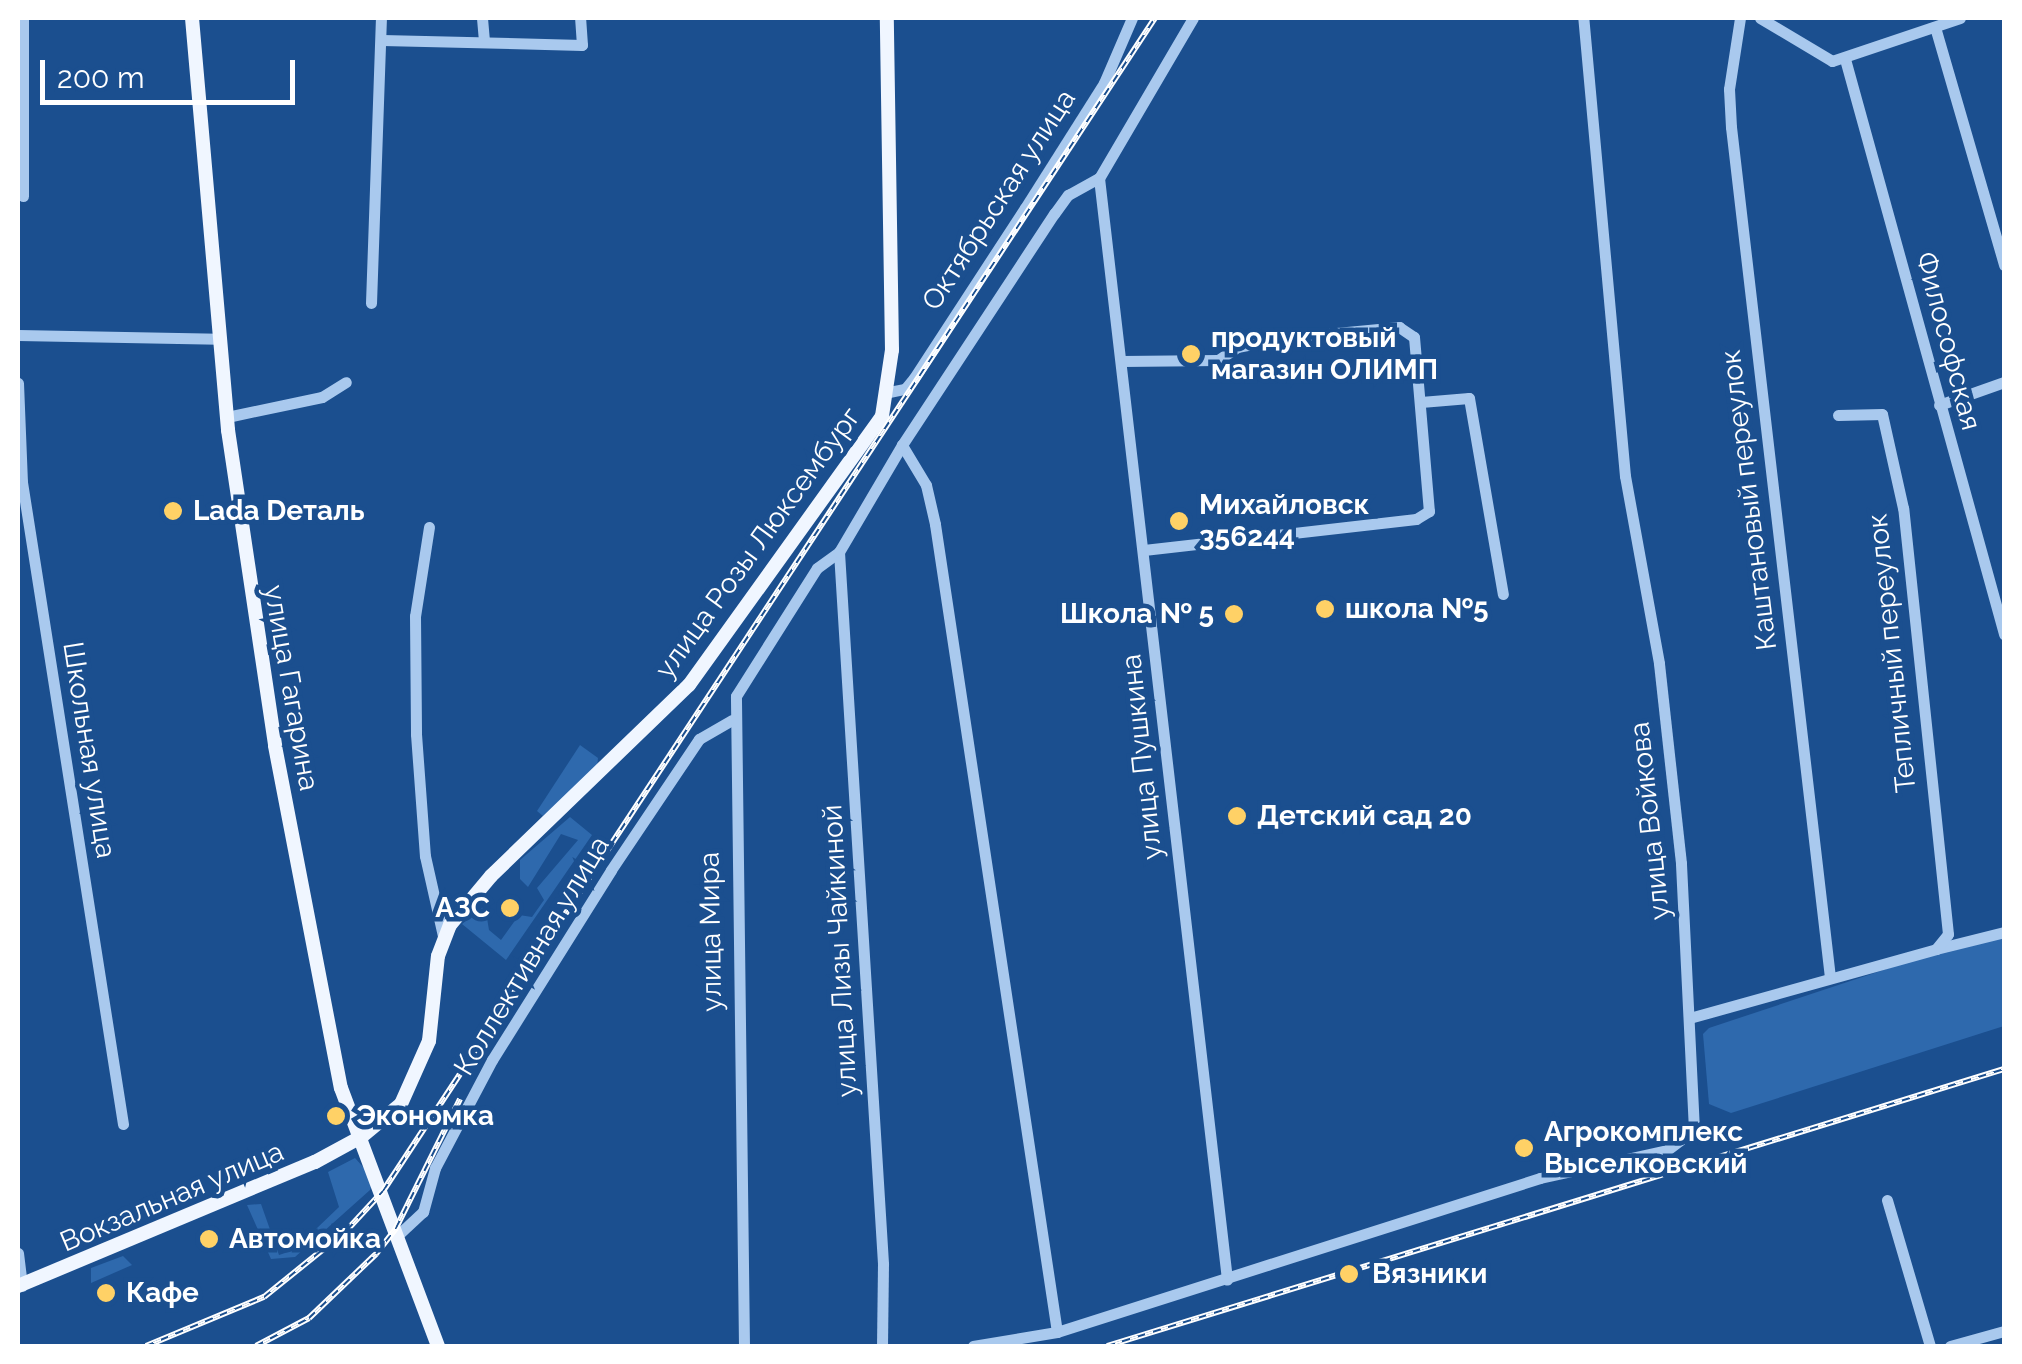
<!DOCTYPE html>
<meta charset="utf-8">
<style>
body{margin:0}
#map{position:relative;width:2022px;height:1364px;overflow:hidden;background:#1b4f8f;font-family:Raleway,sans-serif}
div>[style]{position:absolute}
.green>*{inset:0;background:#2e69ad}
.minor>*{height:11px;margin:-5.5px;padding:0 5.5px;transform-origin:5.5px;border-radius:5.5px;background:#a9c9ee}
.major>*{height:14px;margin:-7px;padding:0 7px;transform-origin:7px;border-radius:7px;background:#f0f6ff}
.rail>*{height:6px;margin-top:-3px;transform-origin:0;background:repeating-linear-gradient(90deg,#1b4f8f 0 8px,#fff 0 16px);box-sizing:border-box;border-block:2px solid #fff}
.dots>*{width:28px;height:28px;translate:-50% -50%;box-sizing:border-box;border:5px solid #1b4f8f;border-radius:50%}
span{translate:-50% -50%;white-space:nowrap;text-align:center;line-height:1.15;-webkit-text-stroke:9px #1b4f8f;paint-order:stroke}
.street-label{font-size:28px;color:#fff}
.poi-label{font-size:28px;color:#fff;font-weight:700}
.left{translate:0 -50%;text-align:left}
.right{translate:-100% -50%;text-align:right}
.frame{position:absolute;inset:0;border:20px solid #fff;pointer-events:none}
.scale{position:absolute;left:40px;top:60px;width:255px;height:45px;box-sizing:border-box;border:5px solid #fff;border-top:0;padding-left:12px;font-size:30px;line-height:35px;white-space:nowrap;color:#fff;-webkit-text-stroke:8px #1b4f8f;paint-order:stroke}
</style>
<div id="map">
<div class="green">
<i style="clip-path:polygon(580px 745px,598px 758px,597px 767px,543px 816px,537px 811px)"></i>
<i style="clip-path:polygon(570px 817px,592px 835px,506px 960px,462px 924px,485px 906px,489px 930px,501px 940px,519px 915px,532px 917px,544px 900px,537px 888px,578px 840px,561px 834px,528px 887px,520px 879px,520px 860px)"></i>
<i style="clip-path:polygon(2004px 930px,2004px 1026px,1731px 1113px,1709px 1104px,1703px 1034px,1709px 1028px)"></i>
<i style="clip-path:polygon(355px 1158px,374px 1179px,370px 1190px,295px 1257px,271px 1259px,247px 1205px,261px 1204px,279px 1255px,294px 1250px,339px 1207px,328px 1172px)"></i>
<i style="clip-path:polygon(123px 1256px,132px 1265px,91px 1283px,91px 1268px)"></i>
</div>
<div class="minor">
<i style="left:23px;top:18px;width:178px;rotate:90deg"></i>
<i style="left:482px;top:18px;width:23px;rotate:85deg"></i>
<i style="left:1193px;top:18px;width:186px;rotate:120.4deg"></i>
<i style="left:1099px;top:178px;width:1109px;rotate:83.37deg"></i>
<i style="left:1740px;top:18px;width:72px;rotate:98.8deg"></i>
<i style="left:1729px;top:89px;width:38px;rotate:87deg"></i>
<i style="left:1731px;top:127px;width:856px;rotate:83.36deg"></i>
<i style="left:1760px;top:18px;width:84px;rotate:30.8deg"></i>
<i style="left:1832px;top:61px;width:135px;rotate:-18.6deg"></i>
<i style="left:1935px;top:27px;width:248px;rotate:73.8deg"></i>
<i style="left:382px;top:40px;width:200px;rotate:1.4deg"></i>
<i style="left:582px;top:45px;width:27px;rotate:-94deg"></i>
<i style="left:1845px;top:59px;width:597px;rotate:74.54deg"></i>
<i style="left:371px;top:303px;width:285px;rotate:-88deg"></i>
<i style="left:18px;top:335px;width:200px;rotate:1.1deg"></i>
<i style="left:1122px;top:361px;width:96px;rotate:-0.6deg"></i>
<i style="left:1218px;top:360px;width:23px;rotate:-34deg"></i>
<i style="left:1237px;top:347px;width:48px;rotate:-10.8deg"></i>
<i style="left:1284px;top:338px;width:116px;rotate:-5.5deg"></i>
<i style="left:1399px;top:327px;width:18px;rotate:34deg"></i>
<i style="left:1414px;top:337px;width:175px;rotate:85.1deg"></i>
<i style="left:1429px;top:511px;width:15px;rotate:148deg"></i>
<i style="left:1416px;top:519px;width:274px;rotate:173.5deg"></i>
<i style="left:18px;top:383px;width:99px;rotate:87.7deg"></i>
<i style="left:22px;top:482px;width:650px;rotate:81.06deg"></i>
<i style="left:889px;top:392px;width:16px;rotate:-11deg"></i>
<i style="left:905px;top:389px;width:14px;rotate:-51deg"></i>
<i style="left:914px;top:378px;width:203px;rotate:-56.9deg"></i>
<i style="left:1025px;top:208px;width:148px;rotate:-57.7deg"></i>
<i style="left:1104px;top:83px;width:71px;rotate:-66.7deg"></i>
<i style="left:1421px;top:402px;width:48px;rotate:-4.8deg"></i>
<i style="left:1469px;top:398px;width:199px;rotate:80.2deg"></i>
<i style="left:1939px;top:405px;width:69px;rotate:-19.5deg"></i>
<i style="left:227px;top:417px;width:97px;rotate:-11.9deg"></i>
<i style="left:322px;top:397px;width:28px;rotate:-32deg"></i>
<i style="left:429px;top:527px;width:90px;rotate:98.9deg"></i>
<i style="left:415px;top:616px;width:118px;rotate:89.5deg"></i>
<i style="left:416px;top:734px;width:122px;rotate:85.8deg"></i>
<i style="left:425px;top:856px;width:82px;rotate:77.3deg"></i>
<i style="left:839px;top:552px;width:713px;rotate:86.46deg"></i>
<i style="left:883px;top:1264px;width:82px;rotate:90.7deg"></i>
<i style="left:1936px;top:949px;width:70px;rotate:-14deg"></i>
<i style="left:1693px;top:1017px;width:252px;rotate:-15.6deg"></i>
<i style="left:1936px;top:949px;width:19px;rotate:-51deg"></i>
<i style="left:1948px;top:934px;width:428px;rotate:-96deg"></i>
<i style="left:1903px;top:508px;width:96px;rotate:-102.6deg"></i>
<i style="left:1882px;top:414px;width:44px;rotate:178.7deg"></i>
<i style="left:1887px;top:1200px;width:152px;rotate:73.6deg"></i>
<i style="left:399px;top:1234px;width:33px;rotate:-43deg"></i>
<i style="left:423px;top:1212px;width:46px;rotate:-74.7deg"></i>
<i style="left:435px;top:1168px;width:122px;rotate:-62.2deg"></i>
<i style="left:492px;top:1060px;width:224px;rotate:-57.9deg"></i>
<i style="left:611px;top:870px;width:158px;rotate:-56.1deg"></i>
<i style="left:699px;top:739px;width:38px;rotate:-30deg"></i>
<i style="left:18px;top:1253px;width:33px;rotate:83deg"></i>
<i style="left:1057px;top:1332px;width:817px;rotate:-98.59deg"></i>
<i style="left:935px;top:524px;width:40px;rotate:-103deg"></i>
<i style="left:926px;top:485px;width:47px;rotate:-121deg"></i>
<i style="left:902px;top:445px;width:277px;rotate:-56.7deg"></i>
<i style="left:1054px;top:214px;width:24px;rotate:-54deg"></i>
<i style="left:1068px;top:195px;width:35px;rotate:-29deg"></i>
<i style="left:744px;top:1346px;width:650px;rotate:-90.71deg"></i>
<i style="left:736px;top:696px;width:151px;rotate:-57.7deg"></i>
<i style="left:817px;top:568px;width:27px;rotate:-36deg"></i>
<i style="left:839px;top:552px;width:124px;rotate:-59.5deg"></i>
<i style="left:973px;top:1346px;width:85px;rotate:-9.5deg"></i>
<i style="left:1057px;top:1332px;width:507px;rotate:-17.68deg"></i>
<i style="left:1540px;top:1178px;width:130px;rotate:-12.4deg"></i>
<i style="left:1667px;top:1150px;width:34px;rotate:-37deg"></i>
<i style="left:1694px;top:1130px;width:267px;rotate:-92.8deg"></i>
<i style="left:1681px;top:863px;width:201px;rotate:-96.3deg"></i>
<i style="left:1659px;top:663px;width:190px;rotate:-100.3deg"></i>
<i style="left:1625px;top:476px;width:460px;rotate:-95.2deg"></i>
<i style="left:1950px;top:1346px;width:56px;rotate:-15.5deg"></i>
</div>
<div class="major">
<i style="left:192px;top:18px;width:414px;rotate:85deg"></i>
<i style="left:228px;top:430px;width:319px;rotate:81.5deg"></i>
<i style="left:275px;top:746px;width:348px;rotate:79.1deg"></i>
<i style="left:341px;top:1088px;width:276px;rotate:69.4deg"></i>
<i style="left:18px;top:1286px;width:322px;rotate:-22.7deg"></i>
<i style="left:315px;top:1162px;width:52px;rotate:-28.5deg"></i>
<i style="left:361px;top:1137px;width:52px;rotate:-39.5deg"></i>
<i style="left:401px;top:1104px;width:69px;rotate:-66deg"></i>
<i style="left:429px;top:1041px;width:85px;rotate:-84deg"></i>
<i style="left:438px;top:956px;width:33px;rotate:-69deg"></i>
<i style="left:450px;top:925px;width:64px;rotate:-50.1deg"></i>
<i style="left:491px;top:876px;width:275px;rotate:-44deg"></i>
<i style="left:689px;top:685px;width:331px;rotate:-54.3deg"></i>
<i style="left:882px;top:416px;width:67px;rotate:-81.4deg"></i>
<i style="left:892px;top:350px;width:332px;rotate:-90.9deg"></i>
</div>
<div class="rail">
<i style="left:146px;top:1346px;width:128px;rotate:-22.6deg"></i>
<i style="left:264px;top:1297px;width:107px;rotate:-38.9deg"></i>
<i style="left:347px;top:1230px;width:53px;rotate:-47.3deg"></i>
<i style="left:383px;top:1191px;width:1404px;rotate:-56.65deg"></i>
<i style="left:256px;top:1346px;width:60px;rotate:-27.8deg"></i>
<i style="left:309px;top:1318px;width:93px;rotate:-43.7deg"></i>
<i style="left:376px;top:1254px;width:33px;rotate:-52deg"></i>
<i style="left:396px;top:1228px;width:144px;rotate:-63.6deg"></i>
<i style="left:1107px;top:1346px;width:939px;rotate:-17.16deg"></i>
</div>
<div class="dots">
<i style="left:1191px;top:354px;background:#ffd166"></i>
<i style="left:173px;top:511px;background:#ffd166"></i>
<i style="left:1179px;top:521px;background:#ffd166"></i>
<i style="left:1325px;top:609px;background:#ffd166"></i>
<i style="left:1234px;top:614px;background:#ffd166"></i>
<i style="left:1237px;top:816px;background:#ffd166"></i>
<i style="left:510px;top:908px;background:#ffd166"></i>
<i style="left:336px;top:1116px;background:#ffd166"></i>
<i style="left:1524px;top:1148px;background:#ffd166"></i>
<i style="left:209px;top:1239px;background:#ffd166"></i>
<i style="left:1349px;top:1274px;background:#ffd166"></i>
<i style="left:106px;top:1293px;background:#ffd166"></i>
</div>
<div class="street-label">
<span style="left:999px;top:200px;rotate:-57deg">Октябрьская улица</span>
<span style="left:1948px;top:341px;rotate:75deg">Философская</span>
<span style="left:1749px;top:500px;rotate:-97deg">Каштановый переулок</span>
<span style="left:758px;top:543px;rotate:-54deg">улица Розы Люксембург</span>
<span style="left:1892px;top:653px;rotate:-96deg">Тепличный переулок</span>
<span style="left:291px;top:688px;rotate:80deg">улица Гагарина</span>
<span style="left:89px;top:750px;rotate:81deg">Школьная улица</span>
<span style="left:1142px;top:757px;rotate:-96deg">улица Пушкина</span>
<span style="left:1650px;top:821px;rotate:-96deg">улица Войкова</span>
<span style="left:711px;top:932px;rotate:-91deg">улица Мира</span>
<span style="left:840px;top:951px;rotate:-93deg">улица Лизы Чайкиной</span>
<span style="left:532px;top:956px;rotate:-59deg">Коллективная улица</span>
<span style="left:172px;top:1197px;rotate:-23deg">Вокзальная улица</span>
</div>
<div class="poi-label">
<span class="left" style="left:1211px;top:354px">продуктовый<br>магазин ОЛИМП</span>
<span class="left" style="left:1199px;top:521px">Михайловск<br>356244</span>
<span class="left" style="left:193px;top:511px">Lada Dеталь</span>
<span class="left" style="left:1345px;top:609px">школа №5</span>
<span class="right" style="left:1214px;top:614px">Школа № 5</span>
<span class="left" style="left:1257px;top:816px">Детский сад 20</span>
<span class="right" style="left:490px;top:908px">АЗС</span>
<span class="left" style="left:356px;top:1116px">Экономка</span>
<span class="left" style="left:1544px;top:1148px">Агрокомплекс<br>Выселковский</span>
<span class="left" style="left:229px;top:1239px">Автомойка</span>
<span class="left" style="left:1372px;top:1274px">Вязники</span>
<span class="left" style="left:126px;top:1293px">Кафе</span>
</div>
<div class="frame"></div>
<div class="scale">200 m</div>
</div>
